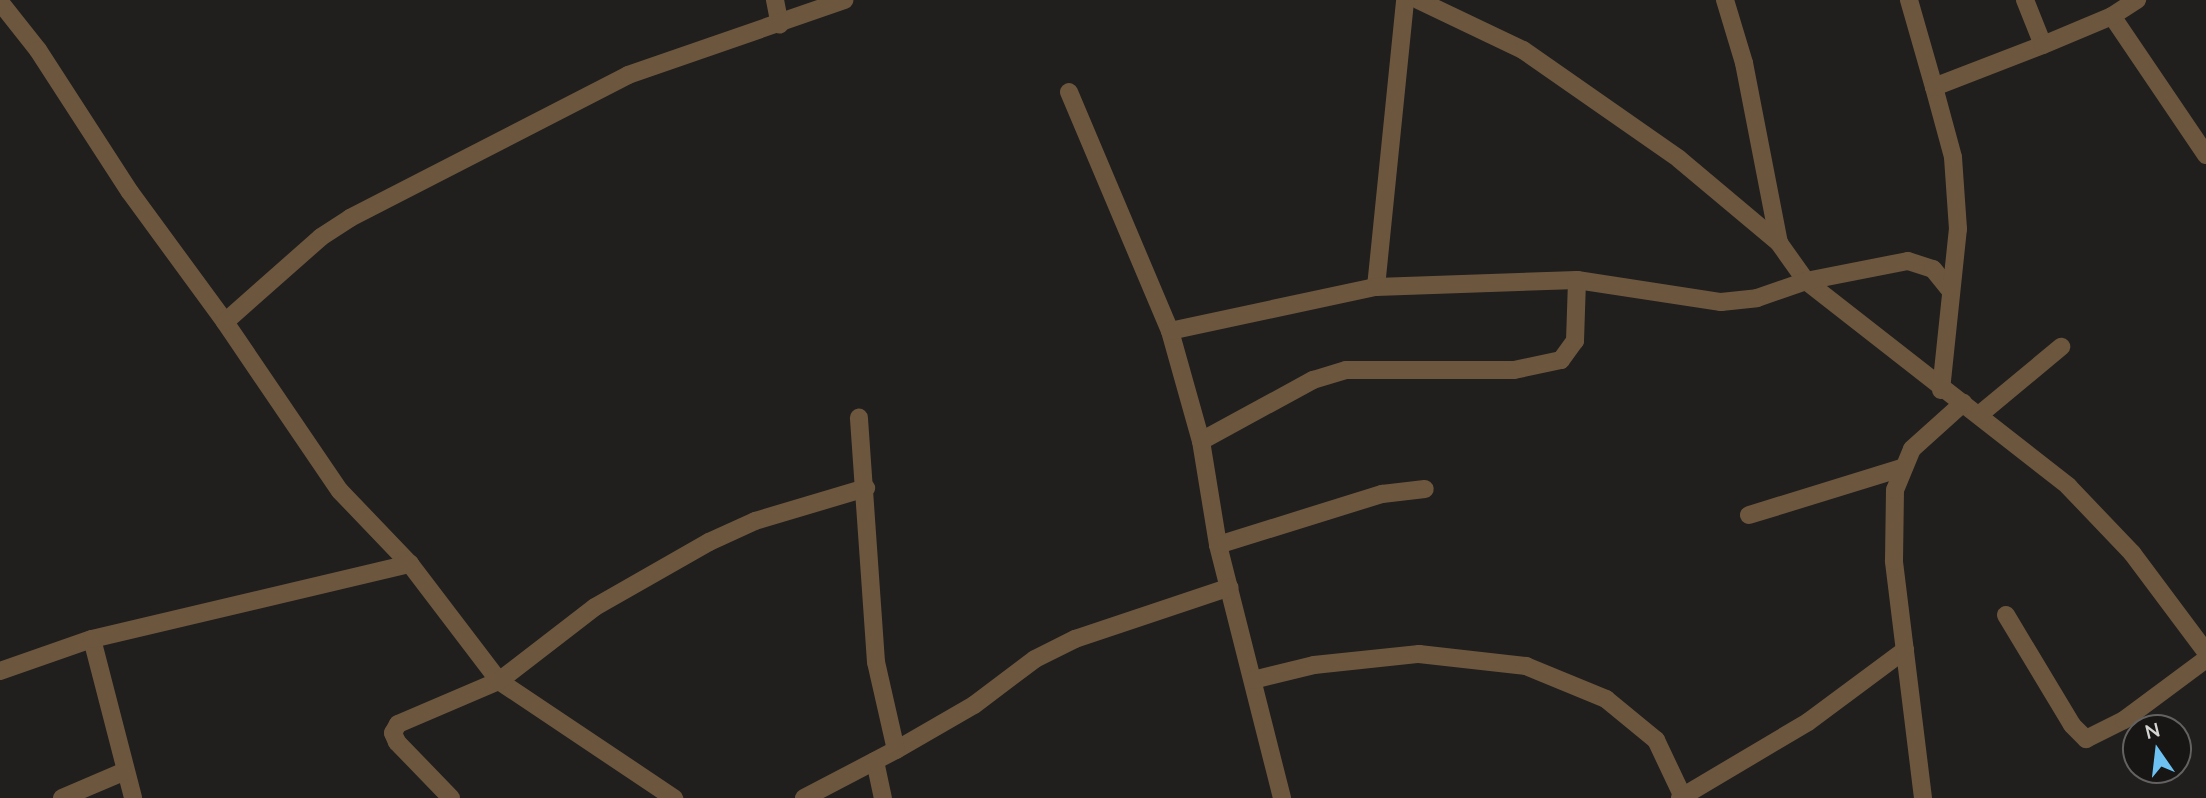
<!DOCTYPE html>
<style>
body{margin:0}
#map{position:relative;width:2206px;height:798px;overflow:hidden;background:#201f1d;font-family:Lato,sans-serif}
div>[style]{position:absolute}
.street>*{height:18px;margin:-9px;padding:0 9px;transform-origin:9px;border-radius:9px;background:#6d563e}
span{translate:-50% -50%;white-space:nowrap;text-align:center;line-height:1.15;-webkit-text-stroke:5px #171614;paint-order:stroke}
.north{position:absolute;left:2122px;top:714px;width:70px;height:70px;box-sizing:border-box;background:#171614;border:2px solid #636260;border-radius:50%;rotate:346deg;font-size:19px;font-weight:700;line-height:28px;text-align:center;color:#d5d5d3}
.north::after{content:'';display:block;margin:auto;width:24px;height:32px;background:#6dc2f3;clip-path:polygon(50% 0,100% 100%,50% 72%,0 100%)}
</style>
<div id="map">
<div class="street">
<i style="left:775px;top:0;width:25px;rotate:79deg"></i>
<i style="left:1418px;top:0;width:116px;rotate:25.5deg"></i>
<i style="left:1523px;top:50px;width:190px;rotate:34.9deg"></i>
<i style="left:1679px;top:159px;width:131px;rotate:40deg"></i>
<i style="left:1779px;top:243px;width:47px;rotate:54.6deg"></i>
<i style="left:1806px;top:281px;width:333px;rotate:38deg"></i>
<i style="left:2068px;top:486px;width:93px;rotate:46.3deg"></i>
<i style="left:2132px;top:553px;width:124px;rotate:53.2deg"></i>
<i style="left:1725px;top:0;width:66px;rotate:73.2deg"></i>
<i style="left:1744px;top:63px;width:183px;rotate:79deg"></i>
<i style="left:1909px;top:0;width:91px;rotate:74deg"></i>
<i style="left:2025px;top:0;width:48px;rotate:68.2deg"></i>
<i style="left:0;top:2px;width:61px;rotate:51.6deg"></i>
<i style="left:38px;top:50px;width:169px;rotate:57.1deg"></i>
<i style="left:130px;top:192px;width:161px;rotate:53.8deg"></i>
<i style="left:225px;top:322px;width:204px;rotate:55.8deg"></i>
<i style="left:340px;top:491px;width:101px;rotate:46.2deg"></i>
<i style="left:410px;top:564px;width:147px;rotate:52.7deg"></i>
<i style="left:499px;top:681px;width:211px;rotate:33.8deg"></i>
<i style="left:2112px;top:16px;width:168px;rotate:55.9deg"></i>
<i style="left:1069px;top:92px;width:259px;rotate:67.1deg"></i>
<i style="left:1170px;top:331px;width:114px;rotate:74.3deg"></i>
<i style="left:1201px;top:441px;width:105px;rotate:80.7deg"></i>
<i style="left:1218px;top:545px;width:261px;rotate:75.8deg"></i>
<i style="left:1376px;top:287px;width:288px;rotate:-84.2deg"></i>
<i style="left:225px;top:322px;width:128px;rotate:-41.5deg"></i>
<i style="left:321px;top:237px;width:35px;rotate:-33deg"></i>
<i style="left:350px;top:218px;width:313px;rotate:-27.2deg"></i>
<i style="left:628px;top:75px;width:229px;rotate:-19.1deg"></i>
<i style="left:1170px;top:331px;width:211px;rotate:-12.1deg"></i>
<i style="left:1376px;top:287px;width:201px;rotate:-2deg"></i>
<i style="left:1577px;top:280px;width:146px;rotate:8.7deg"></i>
<i style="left:1721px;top:302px;width:36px;rotate:-6deg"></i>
<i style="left:1757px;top:298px;width:52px;rotate:-19.1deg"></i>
<i style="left:1806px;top:281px;width:104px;rotate:-11.1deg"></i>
<i style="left:1908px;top:261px;width:26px;rotate:18deg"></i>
<i style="left:1933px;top:269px;width:27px;rotate:51deg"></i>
<i style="left:1941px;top:390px;width:162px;rotate:-84deg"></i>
<i style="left:1958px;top:229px;width:72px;rotate:-94deg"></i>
<i style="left:1953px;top:157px;width:73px;rotate:-105.2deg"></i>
<i style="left:1934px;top:87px;width:117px;rotate:-21.1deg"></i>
<i style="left:2043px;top:45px;width:75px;rotate:-22.8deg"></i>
<i style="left:2112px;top:16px;width:30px;rotate:-33deg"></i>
<i style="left:1979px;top:415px;width:107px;rotate:-39.7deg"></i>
<i style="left:1201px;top:441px;width:128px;rotate:-28.6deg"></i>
<i style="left:1313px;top:380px;width:34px;rotate:-17deg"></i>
<i style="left:1346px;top:370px;width:168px"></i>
<i style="left:1514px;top:370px;width:48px;rotate:-12deg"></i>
<i style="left:1561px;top:360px;width:24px;rotate:-54deg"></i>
<i style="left:1575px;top:341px;width:61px;rotate:-88.1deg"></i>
<i style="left:1749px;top:515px;width:160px;rotate:-17.1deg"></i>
<i style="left:1218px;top:545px;width:172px;rotate:-17.3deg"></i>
<i style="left:1382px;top:494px;width:43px;rotate:-6.6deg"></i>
<i style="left:2006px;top:615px;width:128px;rotate:59deg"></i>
<i style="left:2072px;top:725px;width:20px;rotate:45deg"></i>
<i style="left:2086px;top:739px;width:42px;rotate:-26.6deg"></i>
<i style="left:2124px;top:720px;width:102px;rotate:-36.6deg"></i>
<i style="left:92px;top:639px;width:164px;rotate:75.5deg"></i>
<i style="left:0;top:671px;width:97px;rotate:-19.2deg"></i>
<i style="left:92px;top:639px;width:327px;rotate:-13.3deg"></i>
<i style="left:1253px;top:680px;width:63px;rotate:-13.8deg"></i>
<i style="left:1314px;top:665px;width:106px;rotate:-6deg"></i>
<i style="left:1419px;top:654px;width:108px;rotate:6.4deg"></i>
<i style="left:1526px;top:666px;width:87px;rotate:22.4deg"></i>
<i style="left:1606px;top:699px;width:65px;rotate:39.4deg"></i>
<i style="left:1656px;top:740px;width:61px;rotate:64.7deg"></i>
<i style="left:896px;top:750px;width:90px;rotate:-30deg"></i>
<i style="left:974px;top:705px;width:76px;rotate:-37deg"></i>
<i style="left:1035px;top:659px;width:45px;rotate:-26.6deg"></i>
<i style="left:1075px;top:639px;width:163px;rotate:-18.5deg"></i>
<i style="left:875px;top:761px;width:38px;rotate:78deg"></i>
<i style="left:62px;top:798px;width:66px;rotate:-23.1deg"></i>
<i style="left:451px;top:798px;width:78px;rotate:-134deg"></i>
<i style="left:397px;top:742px;width:10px;rotate:-114deg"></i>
<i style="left:393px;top:733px;width:10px;rotate:-61deg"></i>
<i style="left:398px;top:724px;width:110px;rotate:-23.1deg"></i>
<i style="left:499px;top:681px;width:121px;rotate:-37.6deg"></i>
<i style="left:595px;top:607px;width:131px;rotate:-29.7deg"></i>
<i style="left:709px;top:542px;width:51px;rotate:-24.5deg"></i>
<i style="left:755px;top:521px;width:116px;rotate:-16.6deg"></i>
<i style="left:804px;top:798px;width:104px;rotate:-27.6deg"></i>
<i style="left:896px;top:750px;width:90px;rotate:-102.8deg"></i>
<i style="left:876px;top:662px;width:245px;rotate:-94deg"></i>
<i style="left:1680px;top:798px;width:149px;rotate:-30.7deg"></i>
<i style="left:1808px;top:722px;width:121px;rotate:-36.6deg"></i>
<i style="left:1923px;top:798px;width:239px;rotate:-97deg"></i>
<i style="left:1894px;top:561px;width:71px;rotate:-89.2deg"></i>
<i style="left:1895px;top:490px;width:44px;rotate:-67.5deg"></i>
<i style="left:1912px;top:449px;width:69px;rotate:-42deg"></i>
</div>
<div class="north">N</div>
</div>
